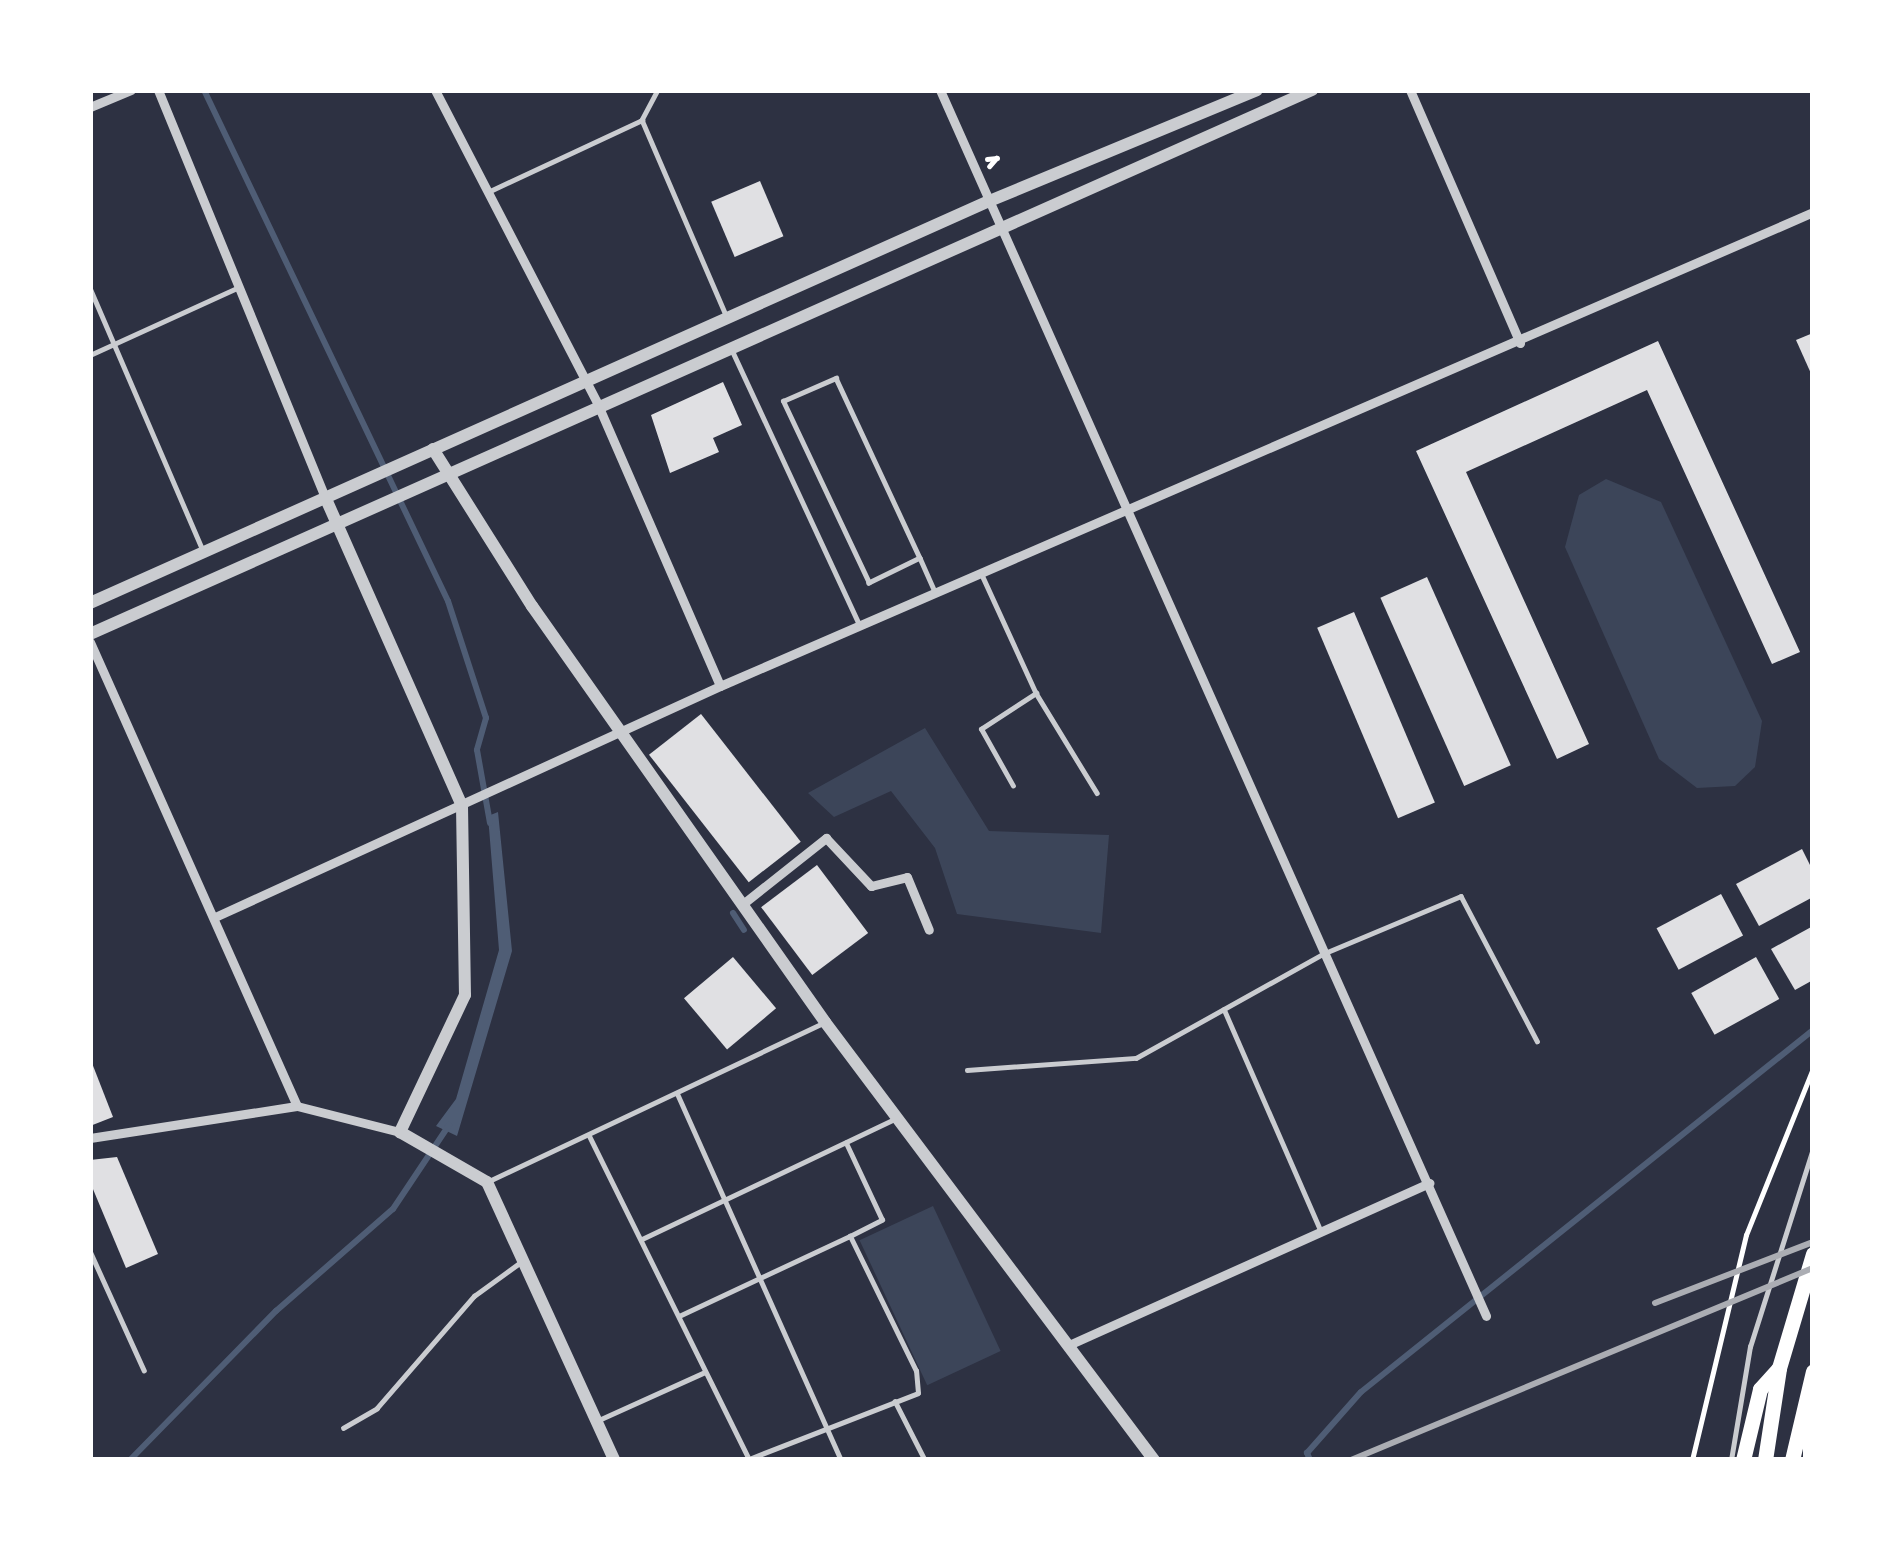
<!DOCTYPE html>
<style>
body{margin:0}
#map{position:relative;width:1903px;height:1550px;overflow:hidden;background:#2d3142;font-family:"Archivo Narrow",sans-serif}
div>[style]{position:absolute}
.green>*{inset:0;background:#3c4559;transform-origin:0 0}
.water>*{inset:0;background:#4f5d75}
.stream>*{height:6px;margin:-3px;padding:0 3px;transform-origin:3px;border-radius:3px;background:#4f5d75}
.building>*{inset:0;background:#e0e0e3;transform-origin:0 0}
.path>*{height:4.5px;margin:-2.25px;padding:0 2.25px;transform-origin:2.25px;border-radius:2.25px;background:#fff}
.service>*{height:4.5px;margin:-2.25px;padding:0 2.25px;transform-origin:2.25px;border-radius:2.25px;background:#caccd0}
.minor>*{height:9px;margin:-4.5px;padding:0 4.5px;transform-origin:4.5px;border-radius:4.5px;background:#caccd0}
.tertiary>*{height:12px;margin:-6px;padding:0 6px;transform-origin:6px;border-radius:6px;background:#caccd0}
.primary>*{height:15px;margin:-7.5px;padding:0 7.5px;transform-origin:7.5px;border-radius:7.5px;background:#fff}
.rail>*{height:6px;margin:-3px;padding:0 3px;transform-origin:3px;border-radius:3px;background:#abadb3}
span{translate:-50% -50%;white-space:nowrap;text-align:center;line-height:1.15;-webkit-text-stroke:12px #fff;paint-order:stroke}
.frame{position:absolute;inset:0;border:93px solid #fff;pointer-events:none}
</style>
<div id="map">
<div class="green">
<i style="clip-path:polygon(1606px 479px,1661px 502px,1762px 721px,1755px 767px,1735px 786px,1697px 788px,1659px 759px,1565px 547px,1579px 495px)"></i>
<i style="clip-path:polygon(925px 728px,989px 831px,1109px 835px,1101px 933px,957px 914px,935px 848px,891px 791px,834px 817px,808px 793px)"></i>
<i style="left:933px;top:1206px;width:160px;height:81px;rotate:65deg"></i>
</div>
<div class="water">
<i style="clip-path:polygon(498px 812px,512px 951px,457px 1136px,436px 1126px,456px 1099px,499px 950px,488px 816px)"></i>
</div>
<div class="stream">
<i style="left:204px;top:90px;width:566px;rotate:64.48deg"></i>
<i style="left:448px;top:601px;width:123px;rotate:72deg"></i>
<i style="left:486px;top:718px;width:33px;rotate:106deg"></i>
<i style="left:477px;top:750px;width:74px;rotate:79.9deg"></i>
<i style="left:733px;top:913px;width:20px;rotate:57deg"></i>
<i style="left:130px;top:1460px;width:209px;rotate:-45.6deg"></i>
<i style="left:276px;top:1311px;width:155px;rotate:-41.1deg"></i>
<i style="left:393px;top:1209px;width:101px;rotate:-56.3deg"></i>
<i style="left:1310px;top:1460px;width:8px;rotate:-113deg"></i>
<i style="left:1307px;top:1453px;width:81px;rotate:-48.5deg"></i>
<i style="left:1361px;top:1392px;width:579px;rotate:-38.69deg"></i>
</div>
<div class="building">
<i style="left:760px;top:181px;width:60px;height:53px;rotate:67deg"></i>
<i style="clip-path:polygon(1813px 333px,1813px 378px,1796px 340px)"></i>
<i style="clip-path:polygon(1658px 341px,1800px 652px,1772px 664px,1647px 390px,1466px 472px,1589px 744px,1557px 759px,1416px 451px)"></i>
<i style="clip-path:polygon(723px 382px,742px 425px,713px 438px,719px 452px,670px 473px,651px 415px)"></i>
<i style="left:1427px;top:577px;width:206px;height:51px;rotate:66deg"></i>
<i style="left:1354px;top:612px;width:207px;height:40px;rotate:67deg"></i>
<i style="left:701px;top:714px;width:162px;height:66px;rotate:52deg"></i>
<i style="clip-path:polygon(1802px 849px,1813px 871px,1813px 897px,1759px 926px,1736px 884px)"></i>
<i style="left:817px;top:865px;width:85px;height:70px;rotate:53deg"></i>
<i style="left:1721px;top:894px;width:47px;height:73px;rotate:62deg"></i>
<i style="clip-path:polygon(1813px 926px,1813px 980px,1795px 990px,1771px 949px)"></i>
<i style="left:733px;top:957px;width:67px;height:64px;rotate:50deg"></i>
<i style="left:1756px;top:957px;width:48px;height:74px;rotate:61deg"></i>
<i style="clip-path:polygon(90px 1058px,113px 1117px,90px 1126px)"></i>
<i style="clip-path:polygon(117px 1157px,158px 1254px,126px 1268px,90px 1182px,90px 1160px)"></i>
</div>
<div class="path">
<i style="left:987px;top:159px;width:10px;rotate:-6deg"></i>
<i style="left:997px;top:158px;width:11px;rotate:131deg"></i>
<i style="left:1692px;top:1460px;width:231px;rotate:-76.5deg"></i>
<i style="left:1746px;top:1235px;width:180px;rotate:-68.1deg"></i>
</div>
<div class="service">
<i style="left:658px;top:90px;width:34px;rotate:118deg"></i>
<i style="left:642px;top:120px;width:212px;rotate:66.7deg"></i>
<i style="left:490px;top:191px;width:168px;rotate:-25deg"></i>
<i style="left:90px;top:288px;width:283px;rotate:66.7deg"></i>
<i style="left:732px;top:350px;width:300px;rotate:65.1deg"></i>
<i style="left:90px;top:355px;width:164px;rotate:-24.5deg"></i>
<i style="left:920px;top:558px;width:57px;rotate:153.9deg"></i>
<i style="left:869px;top:583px;width:201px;rotate:-115.3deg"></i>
<i style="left:783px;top:401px;width:58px;rotate:-23.5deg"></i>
<i style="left:836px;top:378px;width:199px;rotate:65deg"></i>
<i style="left:920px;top:558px;width:36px;rotate:66deg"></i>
<i style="left:983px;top:577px;width:128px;rotate:65.4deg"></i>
<i style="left:1036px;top:693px;width:117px;rotate:58.6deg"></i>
<i style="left:1013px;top:786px;width:65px;rotate:-119.3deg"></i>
<i style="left:981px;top:729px;width:66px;rotate:-33.2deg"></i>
<i style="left:1224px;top:1009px;width:240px;rotate:66.4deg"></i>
<i style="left:967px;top:1070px;width:169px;rotate:-4.1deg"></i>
<i style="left:1136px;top:1058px;width:216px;rotate:-29.1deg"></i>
<i style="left:1325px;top:953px;width:147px;rotate:-22.7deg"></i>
<i style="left:1461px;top:896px;width:164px;rotate:62.3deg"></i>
<i style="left:678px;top:1095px;width:400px;rotate:65.9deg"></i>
<i style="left:589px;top:1135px;width:361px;rotate:63.7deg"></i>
<i style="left:749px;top:1459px;width:181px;rotate:-21.3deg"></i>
<i style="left:918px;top:1393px;width:22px;rotate:-95deg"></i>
<i style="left:916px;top:1371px;width:150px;rotate:-116.1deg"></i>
<i style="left:850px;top:1236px;width:36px;rotate:-27deg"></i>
<i style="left:882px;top:1220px;width:85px;rotate:-115.1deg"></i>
<i style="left:489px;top:1181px;width:372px;rotate:-25.3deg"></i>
<i style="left:642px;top:1239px;width:282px;rotate:-25.4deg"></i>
<i style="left:90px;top:1251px;width:131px;rotate:65.6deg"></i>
<i style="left:679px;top:1316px;width:187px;rotate:-25.1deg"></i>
<i style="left:895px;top:1401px;width:66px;rotate:63deg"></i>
<i style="left:601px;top:1419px;width:114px;rotate:-24.3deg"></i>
<i style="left:343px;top:1428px;width:39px;rotate:-30deg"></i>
<i style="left:377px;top:1408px;width:148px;rotate:-49.1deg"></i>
<i style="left:474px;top:1296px;width:58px;rotate:-35.9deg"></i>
<i style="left:1731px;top:1460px;width:115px;rotate:-80.5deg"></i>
<i style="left:1750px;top:1347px;width:209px;rotate:-72.4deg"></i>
</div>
<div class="minor">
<i style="left:158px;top:90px;width:442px;rotate:67.7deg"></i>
<i style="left:435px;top:90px;width:355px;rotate:62.6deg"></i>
<i style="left:598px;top:405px;width:306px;rotate:66.5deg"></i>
<i style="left:940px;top:90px;width:1342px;rotate:65.99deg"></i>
<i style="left:1410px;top:90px;width:276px;rotate:66.5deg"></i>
<i style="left:90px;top:107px;width:44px;rotate:-22.5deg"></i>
<i style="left:90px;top:642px;width:508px;rotate:65.96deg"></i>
<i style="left:744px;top:903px;width:105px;rotate:-38.4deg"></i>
<i style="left:826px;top:838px;width:66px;rotate:46.8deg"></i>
<i style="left:871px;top:886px;width:37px;rotate:-14deg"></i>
<i style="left:907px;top:877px;width:57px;rotate:67.5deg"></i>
<i style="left:215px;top:917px;width:555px;rotate:-24.58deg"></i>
<i style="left:720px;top:686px;width:1191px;rotate:-23.44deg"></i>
<i style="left:90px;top:1138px;width:209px;rotate:-8.8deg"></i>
<i style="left:297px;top:1106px;width:106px;rotate:14.2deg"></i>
<i style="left:1071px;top:1344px;width:393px;rotate:-24.2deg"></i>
</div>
<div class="tertiary">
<i style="left:433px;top:449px;width:186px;rotate:57.8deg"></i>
<i style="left:532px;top:606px;width:509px;rotate:54.84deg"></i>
<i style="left:825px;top:1022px;width:548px;rotate:53.09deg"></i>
<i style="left:326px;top:499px;width:336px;rotate:66.1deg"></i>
<i style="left:462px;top:806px;width:189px;rotate:89.1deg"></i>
<i style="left:465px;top:995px;width:152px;rotate:115.4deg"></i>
<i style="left:400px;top:1132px;width:100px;rotate:29.9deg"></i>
<i style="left:487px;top:1182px;width:306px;rotate:65.4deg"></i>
<i style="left:90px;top:603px;width:983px;rotate:-24.09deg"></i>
<i style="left:987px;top:202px;width:292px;rotate:-22.5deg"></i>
<i style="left:90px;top:634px;width:1338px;rotate:-24deg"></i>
</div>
<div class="primary">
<i style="left:1810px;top:1404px;width:56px;rotate:90deg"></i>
<i style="left:1743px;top:1460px;width:73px;rotate:-76.5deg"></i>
<i style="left:1760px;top:1389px;width:28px;rotate:-48deg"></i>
<i style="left:1765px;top:1460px;width:93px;rotate:-81.3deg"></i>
<i style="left:1779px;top:1368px;width:119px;rotate:-73.4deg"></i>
<i style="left:1792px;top:1460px;width:91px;rotate:-76.7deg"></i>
</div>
<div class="rail">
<i style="left:1655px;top:1303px;width:169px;rotate:-21.1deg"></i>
<i style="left:1351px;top:1460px;width:500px;rotate:-22.57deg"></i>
</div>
<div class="frame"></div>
</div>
